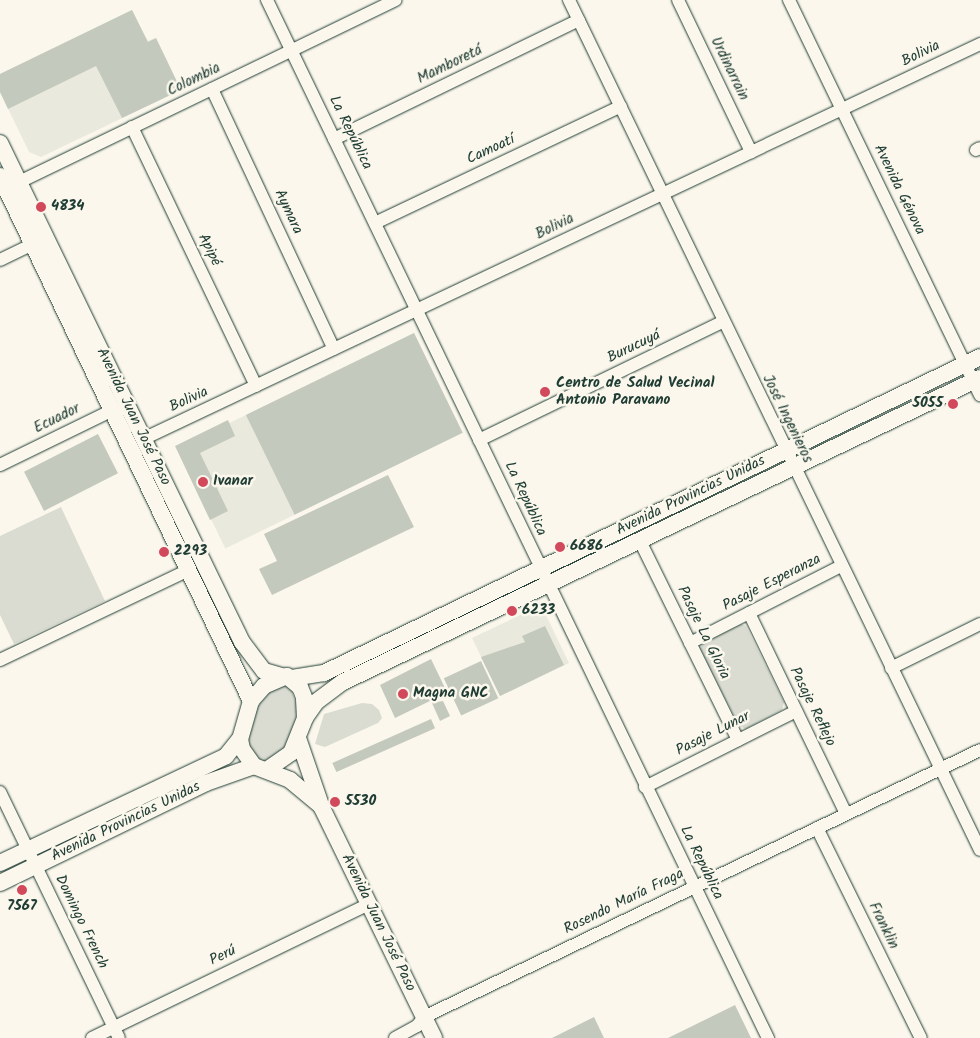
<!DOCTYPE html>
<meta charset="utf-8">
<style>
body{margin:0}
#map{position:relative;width:980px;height:1038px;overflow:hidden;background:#fbf7ec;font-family:Kalam,sans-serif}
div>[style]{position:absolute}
.built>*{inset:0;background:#eae9de;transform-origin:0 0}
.green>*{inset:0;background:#dbdcd1}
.building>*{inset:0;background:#c4c9be;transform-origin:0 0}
.roads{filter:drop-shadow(0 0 1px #1f3d34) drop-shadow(0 0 1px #1f3d34)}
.minor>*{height:12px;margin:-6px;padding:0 6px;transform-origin:6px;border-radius:6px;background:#fbf7ec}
.major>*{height:16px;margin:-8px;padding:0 8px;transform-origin:8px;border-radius:8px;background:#fbf7ec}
.dots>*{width:14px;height:14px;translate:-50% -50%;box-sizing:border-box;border:2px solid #fbf7ec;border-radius:50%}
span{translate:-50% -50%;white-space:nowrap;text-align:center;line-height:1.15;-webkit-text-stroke:5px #fbf7ec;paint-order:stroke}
.street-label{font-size:15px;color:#1f3d34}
.poi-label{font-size:15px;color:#1f3d34;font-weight:700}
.left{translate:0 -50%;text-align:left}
.right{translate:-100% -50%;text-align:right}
</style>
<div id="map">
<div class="built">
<i style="clip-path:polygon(132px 10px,147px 41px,156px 38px,181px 90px,41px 157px,29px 152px,0 92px,0 74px)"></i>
<i style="left:414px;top:333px;width:111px;height:264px;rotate:64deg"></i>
<i style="clip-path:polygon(537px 607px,544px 611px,569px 663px,500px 696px,472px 638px)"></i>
</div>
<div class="green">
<i style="clip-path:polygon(61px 507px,105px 601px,14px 644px,0 615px,0 536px)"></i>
<i style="clip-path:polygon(741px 624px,746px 626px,784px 702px,782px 710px,746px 729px,739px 726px,700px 649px,703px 643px)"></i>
<i style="clip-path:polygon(289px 685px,298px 707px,294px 727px,285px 748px,268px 762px,257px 760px,247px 739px,258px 705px,276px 686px)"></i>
<i style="clip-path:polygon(362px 703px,372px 704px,379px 710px,382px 718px,378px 723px,325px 747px,315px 744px,324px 714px)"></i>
</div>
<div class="building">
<i style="clip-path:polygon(132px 10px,148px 42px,156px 38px,181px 90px,122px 118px,96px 66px,8px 109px,0 92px,0 74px)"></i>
<i style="left:414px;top:333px;width:111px;height:187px;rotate:64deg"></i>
<i style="clip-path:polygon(228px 420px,235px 436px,200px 453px,228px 511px,210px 520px,175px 446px)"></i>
<i style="left:98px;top:434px;width:44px;height:83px;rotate:63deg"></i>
<i style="clip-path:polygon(388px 475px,414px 527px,272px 595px,259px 569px,277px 561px,264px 534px)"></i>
<i style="clip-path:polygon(545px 626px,564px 665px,500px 696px,481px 657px,525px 642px,522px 636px)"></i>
<i style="clip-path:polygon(431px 659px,445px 688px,432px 694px,434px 699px,395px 718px,380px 685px)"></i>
<i style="left:481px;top:661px;width:41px;height:41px;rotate:65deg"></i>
<i style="clip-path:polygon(443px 701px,450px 716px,440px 721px,432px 703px)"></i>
<i style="left:431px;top:719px;width:10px;height:108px;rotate:66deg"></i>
<i style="clip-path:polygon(735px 1005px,751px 1038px,668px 1038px)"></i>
<i style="clip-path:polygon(594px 1017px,604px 1038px,552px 1038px)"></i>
</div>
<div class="roads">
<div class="minor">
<i style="left:267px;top:0;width:1153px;rotate:64.24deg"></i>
<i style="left:569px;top:0;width:944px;rotate:64.19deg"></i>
<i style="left:678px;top:0;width:169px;rotate:64.3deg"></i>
<i style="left:789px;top:0;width:439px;rotate:64.2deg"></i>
<i style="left:212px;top:89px;width:287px;rotate:64.9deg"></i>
<i style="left:132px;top:127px;width:287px;rotate:64.4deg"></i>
<i style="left:334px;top:139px;width:272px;rotate:-25.9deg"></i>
<i style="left:976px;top:150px;width:4px;rotate:-27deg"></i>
<i style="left:11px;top:186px;width:427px;rotate:-25.8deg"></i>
<i style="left:375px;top:223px;width:272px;rotate:-25.4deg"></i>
<i style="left:0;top:260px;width:43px;rotate:-26deg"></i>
<i style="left:143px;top:439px;width:926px;rotate:-25.26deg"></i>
<i style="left:479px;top:440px;width:270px;rotate:-25.9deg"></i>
<i style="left:0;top:465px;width:126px;rotate:-26deg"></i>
<i style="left:113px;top:410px;width:6px;rotate:18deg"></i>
<i style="left:640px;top:541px;width:222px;rotate:63.8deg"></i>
<i style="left:749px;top:613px;width:223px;rotate:64.2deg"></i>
<i style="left:690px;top:643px;width:169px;rotate:-27deg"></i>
<i style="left:0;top:660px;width:209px;rotate:-25.5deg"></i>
<i style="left:891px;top:668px;width:99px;rotate:-26.3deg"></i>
<i style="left:645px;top:787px;width:169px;rotate:-26.7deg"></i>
<i style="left:0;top:792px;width:273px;rotate:64.2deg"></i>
<i style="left:817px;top:828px;width:234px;rotate:63.7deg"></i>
<i style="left:92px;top:1038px;width:308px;rotate:-25.8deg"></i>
<i style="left:395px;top:1038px;width:25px;rotate:-29deg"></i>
<i style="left:417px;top:1026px;width:11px;rotate:-52deg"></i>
<i style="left:424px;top:1017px;width:617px;rotate:-25.65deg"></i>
</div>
<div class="major">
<i style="left:0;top:143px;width:555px;rotate:64.13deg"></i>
<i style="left:242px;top:642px;width:36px;rotate:53deg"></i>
<i style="left:264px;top:671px;width:18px;rotate:16deg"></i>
<i style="left:0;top:176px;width:582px;rotate:64.45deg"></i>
<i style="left:292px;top:678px;width:32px;rotate:-9deg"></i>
<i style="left:324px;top:673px;width:728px;rotate:-25.72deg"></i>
<i style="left:305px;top:718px;width:19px;rotate:-55deg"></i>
<i style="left:316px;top:702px;width:34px;rotate:-37deg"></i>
<i style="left:343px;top:682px;width:706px;rotate:-25.51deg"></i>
<i style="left:298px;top:738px;width:74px;rotate:71.1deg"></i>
<i style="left:322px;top:808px;width:256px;rotate:64deg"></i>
<i style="left:268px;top:769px;width:28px;rotate:-35deg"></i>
<i style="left:291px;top:753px;width:38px;rotate:-68deg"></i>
<i style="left:305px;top:718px;width:21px;rotate:-93deg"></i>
<i style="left:304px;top:697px;width:11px;rotate:-112deg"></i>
<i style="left:300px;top:687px;width:17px;rotate:-140deg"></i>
<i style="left:287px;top:676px;width:25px;rotate:157deg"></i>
<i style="left:264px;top:686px;width:20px;rotate:131deg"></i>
<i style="left:251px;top:701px;width:40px;rotate:106deg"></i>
<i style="left:240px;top:739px;width:10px;rotate:79deg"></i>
<i style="left:242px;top:749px;width:21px;rotate:55deg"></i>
<i style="left:254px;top:766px;width:39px;rotate:21deg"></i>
<i style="left:290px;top:780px;width:40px;rotate:40deg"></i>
<i style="left:0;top:863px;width:250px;rotate:-25.3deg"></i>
<i style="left:226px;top:756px;width:22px;rotate:-51deg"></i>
<i style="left:0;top:883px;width:229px;rotate:-25.9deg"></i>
<i style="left:206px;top:783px;width:51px;rotate:-19.5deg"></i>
</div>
</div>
<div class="dots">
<i style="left:41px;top:207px;background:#d1495b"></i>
<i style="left:545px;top:392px;background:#d1495b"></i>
<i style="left:953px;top:404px;background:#d1495b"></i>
<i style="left:203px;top:482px;background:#d1495b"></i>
<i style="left:560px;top:547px;background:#d1495b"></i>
<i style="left:164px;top:552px;background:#d1495b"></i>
<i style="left:512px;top:611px;background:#d1495b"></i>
<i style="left:403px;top:694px;background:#d1495b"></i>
<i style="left:335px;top:802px;background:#d1495b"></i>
<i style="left:22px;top:890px;background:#d1495b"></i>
</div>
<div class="street-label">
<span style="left:921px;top:54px;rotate:-26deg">Bolivia</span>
<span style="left:450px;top:65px;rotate:-26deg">Mamboretá</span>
<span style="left:729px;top:69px;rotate:64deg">Urdinarrain</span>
<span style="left:194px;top:80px;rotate:-26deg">Colombia</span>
<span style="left:350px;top:133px;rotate:64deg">La República</span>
<span style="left:491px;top:150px;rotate:-25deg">Camoatí</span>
<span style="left:899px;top:190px;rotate:64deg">Avenida Génova</span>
<span style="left:288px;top:212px;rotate:65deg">Aymara</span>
<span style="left:555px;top:227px;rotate:-26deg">Bolivia</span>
<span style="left:209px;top:250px;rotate:64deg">Apipé</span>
<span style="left:634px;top:347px;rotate:-26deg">Burucuyá</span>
<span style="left:189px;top:400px;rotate:-25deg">Bolivia</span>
<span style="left:133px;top:417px;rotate:64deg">Avenida Juan José Paso</span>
<span style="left:57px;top:419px;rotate:-26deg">Ecuador</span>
<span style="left:787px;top:419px;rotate:64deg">José Ingenieros</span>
<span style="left:691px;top:496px;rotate:-26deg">Avenida Provincias Unidas</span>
<span style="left:525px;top:499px;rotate:65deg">La República</span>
<span style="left:772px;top:583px;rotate:-27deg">Pasaje Esperanza</span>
<span style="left:703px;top:633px;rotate:64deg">Pasaje La Gloria</span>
<span style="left:812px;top:707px;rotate:64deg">Pasaje Reflejo</span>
<span style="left:713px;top:734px;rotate:-27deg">Pasaje Lunar</span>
<span style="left:126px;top:822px;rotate:-26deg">Avenida Provincias Unidas</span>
<span style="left:701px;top:863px;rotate:64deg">La República</span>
<span style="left:624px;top:902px;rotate:-26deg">Rosendo María Fraga</span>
<span style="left:81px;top:922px;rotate:64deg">Domingo French</span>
<span style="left:378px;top:923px;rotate:64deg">Avenida Juan José Paso</span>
<span style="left:883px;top:926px;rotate:64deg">Franklin</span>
<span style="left:223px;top:956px;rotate:-26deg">Perú</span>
</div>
<div class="poi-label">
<span class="left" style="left:51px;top:207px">4834</span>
<span class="left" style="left:556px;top:392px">Centro de Salud Vecinal<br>Antonio Paravano</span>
<span class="right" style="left:943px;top:404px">5055</span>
<span class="left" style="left:213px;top:482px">Ivanar</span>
<span class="left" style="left:570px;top:547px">6686</span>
<span class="left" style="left:174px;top:552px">2293</span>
<span class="left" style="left:522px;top:611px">6233</span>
<span class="left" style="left:413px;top:694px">Magna GNC</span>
<span class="left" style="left:345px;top:802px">5530</span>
<span style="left:22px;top:907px">7567</span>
</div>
</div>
